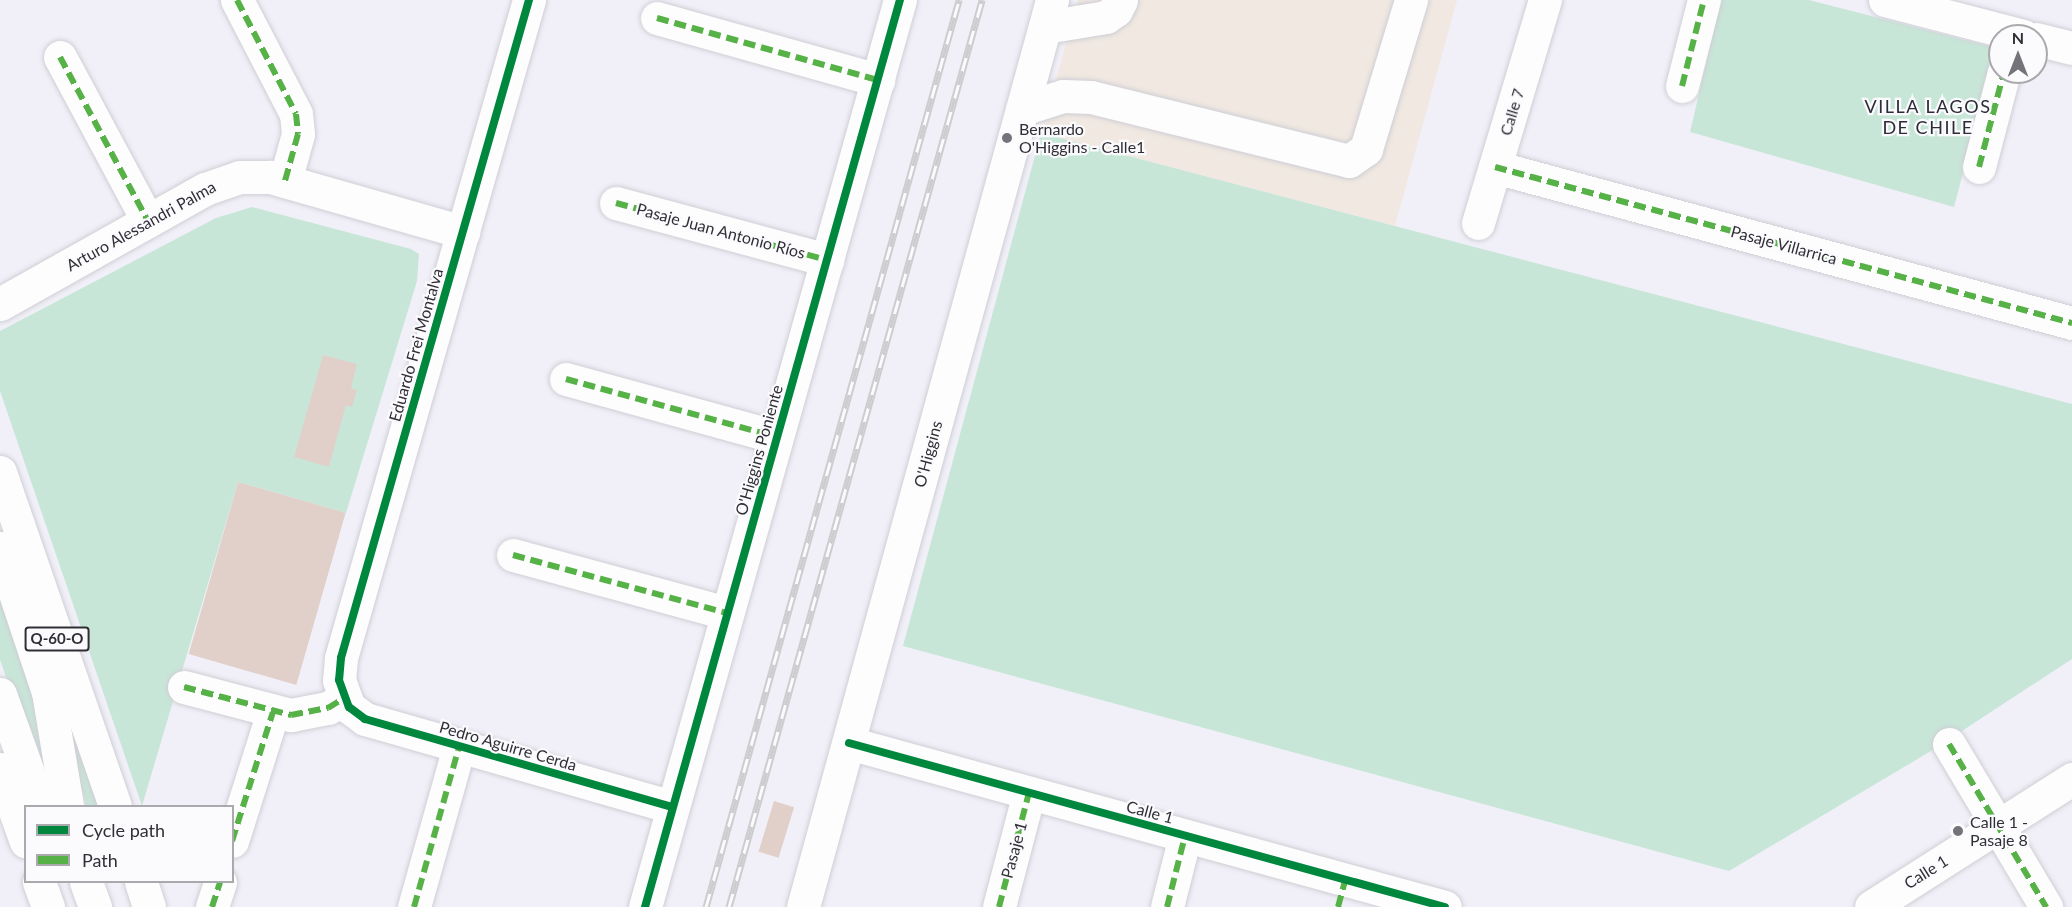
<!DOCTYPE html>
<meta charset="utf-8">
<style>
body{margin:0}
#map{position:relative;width:2072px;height:907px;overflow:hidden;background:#f1f0f8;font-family:Lato,sans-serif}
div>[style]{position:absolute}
.industrial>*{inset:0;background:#f0e8e1}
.green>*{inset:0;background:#c8e6d8}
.building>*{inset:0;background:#e1d0ca;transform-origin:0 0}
.roads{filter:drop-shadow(0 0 2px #cfced5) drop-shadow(0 0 2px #cfced5)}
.minor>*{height:33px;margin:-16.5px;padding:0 16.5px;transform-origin:16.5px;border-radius:16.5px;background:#fdfdfe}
.major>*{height:33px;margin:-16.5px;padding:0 16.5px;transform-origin:16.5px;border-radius:16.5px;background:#fdfdfe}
.rail>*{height:7px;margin-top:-3.5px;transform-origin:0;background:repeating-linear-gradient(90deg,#fbfbfe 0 14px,#cdcdcf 0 28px);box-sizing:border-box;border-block:2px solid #cdcdcf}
.quiet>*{height:6px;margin-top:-3px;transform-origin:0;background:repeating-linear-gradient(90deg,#56b246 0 12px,transparent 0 18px)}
.cycleway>*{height:8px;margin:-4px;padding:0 4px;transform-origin:4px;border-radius:4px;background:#00873e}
.dots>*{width:16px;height:16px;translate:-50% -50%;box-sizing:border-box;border:3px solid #fbfbfe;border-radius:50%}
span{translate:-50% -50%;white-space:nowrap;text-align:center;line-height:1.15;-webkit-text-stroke:4.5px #fbfbfe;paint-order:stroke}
.shield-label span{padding:2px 4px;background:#fbfbfe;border:2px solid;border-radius:4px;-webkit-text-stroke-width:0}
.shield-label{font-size:15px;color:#302f35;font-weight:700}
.street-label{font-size:16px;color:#302f35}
.poi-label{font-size:16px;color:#302f35}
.left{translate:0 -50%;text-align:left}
.neighbourhood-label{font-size:18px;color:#2d2b37;letter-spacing:1.5px}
.legend{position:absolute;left:24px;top:805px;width:210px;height:78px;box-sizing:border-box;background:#fbfbfe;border:2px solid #aaa9ae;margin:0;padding:8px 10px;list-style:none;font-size:18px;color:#302f35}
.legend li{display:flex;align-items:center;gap:12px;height:30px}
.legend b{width:30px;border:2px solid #aaa9ae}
.north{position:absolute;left:1988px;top:24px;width:60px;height:60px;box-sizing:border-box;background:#fbfbfe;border:2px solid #aaa9ae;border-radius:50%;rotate:0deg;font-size:16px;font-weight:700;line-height:24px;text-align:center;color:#302f35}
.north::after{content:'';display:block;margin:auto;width:21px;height:27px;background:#747379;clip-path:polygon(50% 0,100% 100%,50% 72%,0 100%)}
</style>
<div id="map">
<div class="industrial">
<i style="clip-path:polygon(1078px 0,1457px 0,1395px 226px,1041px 133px)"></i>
</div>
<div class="green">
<i style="clip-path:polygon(1721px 0,1809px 0,1996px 48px,1954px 207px,1690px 132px)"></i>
<i style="clip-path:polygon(1041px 133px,2072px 404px,2072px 659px,1936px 748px,1729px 871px,903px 646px)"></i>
<i style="clip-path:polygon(252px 207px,411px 249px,419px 254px,417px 281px,346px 513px,238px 482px,142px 806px,0 391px,0 331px,216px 218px)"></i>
<i style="clip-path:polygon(0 582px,34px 686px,48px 795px,0 660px)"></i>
<i style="clip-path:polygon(66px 713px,99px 806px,87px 806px,74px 763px)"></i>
</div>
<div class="building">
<i style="clip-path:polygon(323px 355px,357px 364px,351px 388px,357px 390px,352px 407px,346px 405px,329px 467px,294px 457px)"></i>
<i style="left:238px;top:482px;width:112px;height:179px;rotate:16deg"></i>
<i style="left:774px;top:801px;width:21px;height:53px;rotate:17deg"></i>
</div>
<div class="roads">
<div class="minor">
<i style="left:237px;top:0;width:128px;rotate:62.6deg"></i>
<i style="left:296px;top:114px;width:20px;rotate:84deg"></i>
<i style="left:298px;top:134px;width:49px;rotate:105.5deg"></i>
<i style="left:529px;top:0;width:684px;rotate:105.95deg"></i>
<i style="left:341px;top:658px;width:22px;rotate:95deg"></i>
<i style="left:339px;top:680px;width:29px;rotate:70deg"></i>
<i style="left:349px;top:707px;width:20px;rotate:37deg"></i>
<i style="left:365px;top:719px;width:319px;rotate:16deg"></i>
<i style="left:1885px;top:0;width:143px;rotate:14.6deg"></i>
<i style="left:657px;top:18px;width:230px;rotate:15.7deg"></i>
<i style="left:1045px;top:27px;width:62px;rotate:-9.3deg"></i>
<i style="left:1106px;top:17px;width:12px;rotate:-35deg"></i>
<i style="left:1116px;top:10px;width:11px;rotate:-63deg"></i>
<i style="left:2036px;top:39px;width:37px;rotate:14deg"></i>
<i style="left:60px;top:57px;width:186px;rotate:61.8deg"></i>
<i style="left:1682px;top:86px;width:89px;rotate:-75.7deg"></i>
<i style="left:1022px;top:109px;width:43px;rotate:-17.6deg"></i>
<i style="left:1063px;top:96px;width:28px;rotate:2deg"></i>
<i style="left:1091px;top:97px;width:266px;rotate:13.9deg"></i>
<i style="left:1349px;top:161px;width:21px;rotate:-35deg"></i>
<i style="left:1366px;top:149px;width:156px;rotate:-73.2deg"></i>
<i style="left:1495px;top:167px;width:598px;rotate:15.13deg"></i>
<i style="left:1979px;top:167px;width:98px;rotate:-75.3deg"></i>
<i style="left:616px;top:203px;width:219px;rotate:15.1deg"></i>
<i style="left:1478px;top:223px;width:233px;rotate:-73.3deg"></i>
<i style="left:0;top:304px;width:235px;rotate:-29.3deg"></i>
<i style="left:205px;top:189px;width:37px;rotate:-19deg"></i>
<i style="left:240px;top:177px;width:30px"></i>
<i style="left:270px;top:177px;width:201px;rotate:15.9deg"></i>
<i style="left:566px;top:379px;width:218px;rotate:15.4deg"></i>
<i style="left:0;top:548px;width:152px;rotate:71.6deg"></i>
<i style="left:48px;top:692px;width:116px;rotate:80.5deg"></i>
<i style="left:513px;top:555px;width:221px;rotate:15.2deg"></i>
<i style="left:184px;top:687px;width:111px;rotate:14.7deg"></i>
<i style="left:291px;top:715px;width:38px;rotate:-11deg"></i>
<i style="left:328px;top:708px;width:19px;rotate:-32deg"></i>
<i style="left:0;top:694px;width:119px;rotate:70.3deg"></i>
<i style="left:849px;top:743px;width:618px;rotate:15.39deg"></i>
<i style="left:1949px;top:744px;width:190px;rotate:59.2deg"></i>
<i style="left:232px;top:841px;width:135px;rotate:-72.4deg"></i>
<i style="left:86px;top:882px;width:27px;rotate:70deg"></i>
<i style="left:212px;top:907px;width:26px;rotate:-72deg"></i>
<i style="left:414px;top:907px;width:166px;rotate:-74.3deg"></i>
<i style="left:645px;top:907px;width:942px;rotate:-74.3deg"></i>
<i style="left:803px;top:907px;width:941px;rotate:-74.65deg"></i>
<i style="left:999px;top:907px;width:118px;rotate:-75.3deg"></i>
<i style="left:1167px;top:907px;width:73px;rotate:-75.8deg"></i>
<i style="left:1871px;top:907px;width:238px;rotate:-32.5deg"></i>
</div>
<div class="major">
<i style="left:0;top:472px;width:353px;rotate:71deg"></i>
<i style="left:0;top:769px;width:77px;rotate:70.4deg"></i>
<i style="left:39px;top:882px;width:27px;rotate:70deg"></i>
<i style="left:141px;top:882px;width:26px;rotate:72deg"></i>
</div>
</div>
<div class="rail">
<i style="left:706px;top:907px;width:942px;rotate:-74.41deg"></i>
<i style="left:729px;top:907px;width:942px;rotate:-74.41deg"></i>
</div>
<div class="quiet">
<i style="left:237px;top:0;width:128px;rotate:62.6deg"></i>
<i style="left:296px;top:114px;width:20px;rotate:84deg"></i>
<i style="left:298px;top:134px;width:49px;rotate:105.5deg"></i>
<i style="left:657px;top:18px;width:230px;rotate:15.7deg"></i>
<i style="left:2014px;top:36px;width:2px;rotate:-90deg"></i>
<i style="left:60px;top:57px;width:186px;rotate:61.8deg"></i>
<i style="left:1682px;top:86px;width:89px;rotate:-75.7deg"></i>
<i style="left:1495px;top:167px;width:598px;rotate:15.13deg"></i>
<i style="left:1979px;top:167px;width:98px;rotate:-75.3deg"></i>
<i style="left:616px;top:203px;width:219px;rotate:15.1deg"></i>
<i style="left:566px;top:379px;width:218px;rotate:15.4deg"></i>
<i style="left:513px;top:555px;width:221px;rotate:15.2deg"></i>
<i style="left:184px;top:687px;width:111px;rotate:14.7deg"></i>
<i style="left:291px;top:715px;width:38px;rotate:-11deg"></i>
<i style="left:328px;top:708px;width:19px;rotate:-32deg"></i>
<i style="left:1949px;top:744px;width:190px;rotate:59.2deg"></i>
<i style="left:232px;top:841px;width:135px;rotate:-72.4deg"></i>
<i style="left:212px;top:907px;width:26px;rotate:-72deg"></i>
<i style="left:414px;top:907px;width:166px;rotate:-74.3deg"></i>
<i style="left:999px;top:907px;width:118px;rotate:-75.3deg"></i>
<i style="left:1167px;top:907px;width:73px;rotate:-75.8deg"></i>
<i style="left:1338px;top:907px;width:28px;rotate:-75deg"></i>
</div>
<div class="cycleway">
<i style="left:529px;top:0;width:684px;rotate:105.95deg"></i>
<i style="left:341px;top:658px;width:22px;rotate:95deg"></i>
<i style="left:339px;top:680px;width:29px;rotate:70deg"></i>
<i style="left:349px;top:707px;width:20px;rotate:37deg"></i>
<i style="left:365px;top:719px;width:319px;rotate:16deg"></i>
<i style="left:849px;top:743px;width:618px;rotate:15.39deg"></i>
<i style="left:645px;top:907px;width:942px;rotate:-74.3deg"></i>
</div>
<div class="dots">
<i style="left:1007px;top:138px;background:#747379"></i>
<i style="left:1958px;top:831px;background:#747379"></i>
</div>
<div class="shield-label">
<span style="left:57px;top:639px">Q-60-O</span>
</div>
<div class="street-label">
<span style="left:1512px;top:112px;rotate:-73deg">Calle 7</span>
<span style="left:141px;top:226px;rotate:-29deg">Arturo Alessandri Palma</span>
<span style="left:721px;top:231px;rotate:15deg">Pasaje Juan Antonio Ríos</span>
<span style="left:1784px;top:245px;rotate:15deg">Pasaje Villarrica</span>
<span style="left:416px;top:345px;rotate:-74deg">Eduardo Frei Montalva</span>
<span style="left:759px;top:450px;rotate:-74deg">O'Higgins Poniente</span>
<span style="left:928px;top:454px;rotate:-75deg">O'Higgins</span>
<span style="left:508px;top:746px;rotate:16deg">Pedro Aguirre Cerda</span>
<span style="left:1150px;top:812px;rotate:15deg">Calle 1</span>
<span style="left:1014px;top:850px;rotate:-75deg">Pasaje 1</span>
<span style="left:1926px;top:872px;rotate:-32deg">Calle 1</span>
</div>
<div class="poi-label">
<span class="left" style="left:1019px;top:138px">Bernardo<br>O'Higgins - Calle1</span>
<span class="left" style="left:1970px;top:831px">Calle 1 -<br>Pasaje 8</span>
</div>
<div class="neighbourhood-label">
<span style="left:1928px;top:117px">VILLA LAGOS<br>DE CHILE</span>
</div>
<ul class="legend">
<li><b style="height:8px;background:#00873e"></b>Cycle path</li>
<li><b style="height:8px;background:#56b246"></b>Path</li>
</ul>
<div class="north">N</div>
</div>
